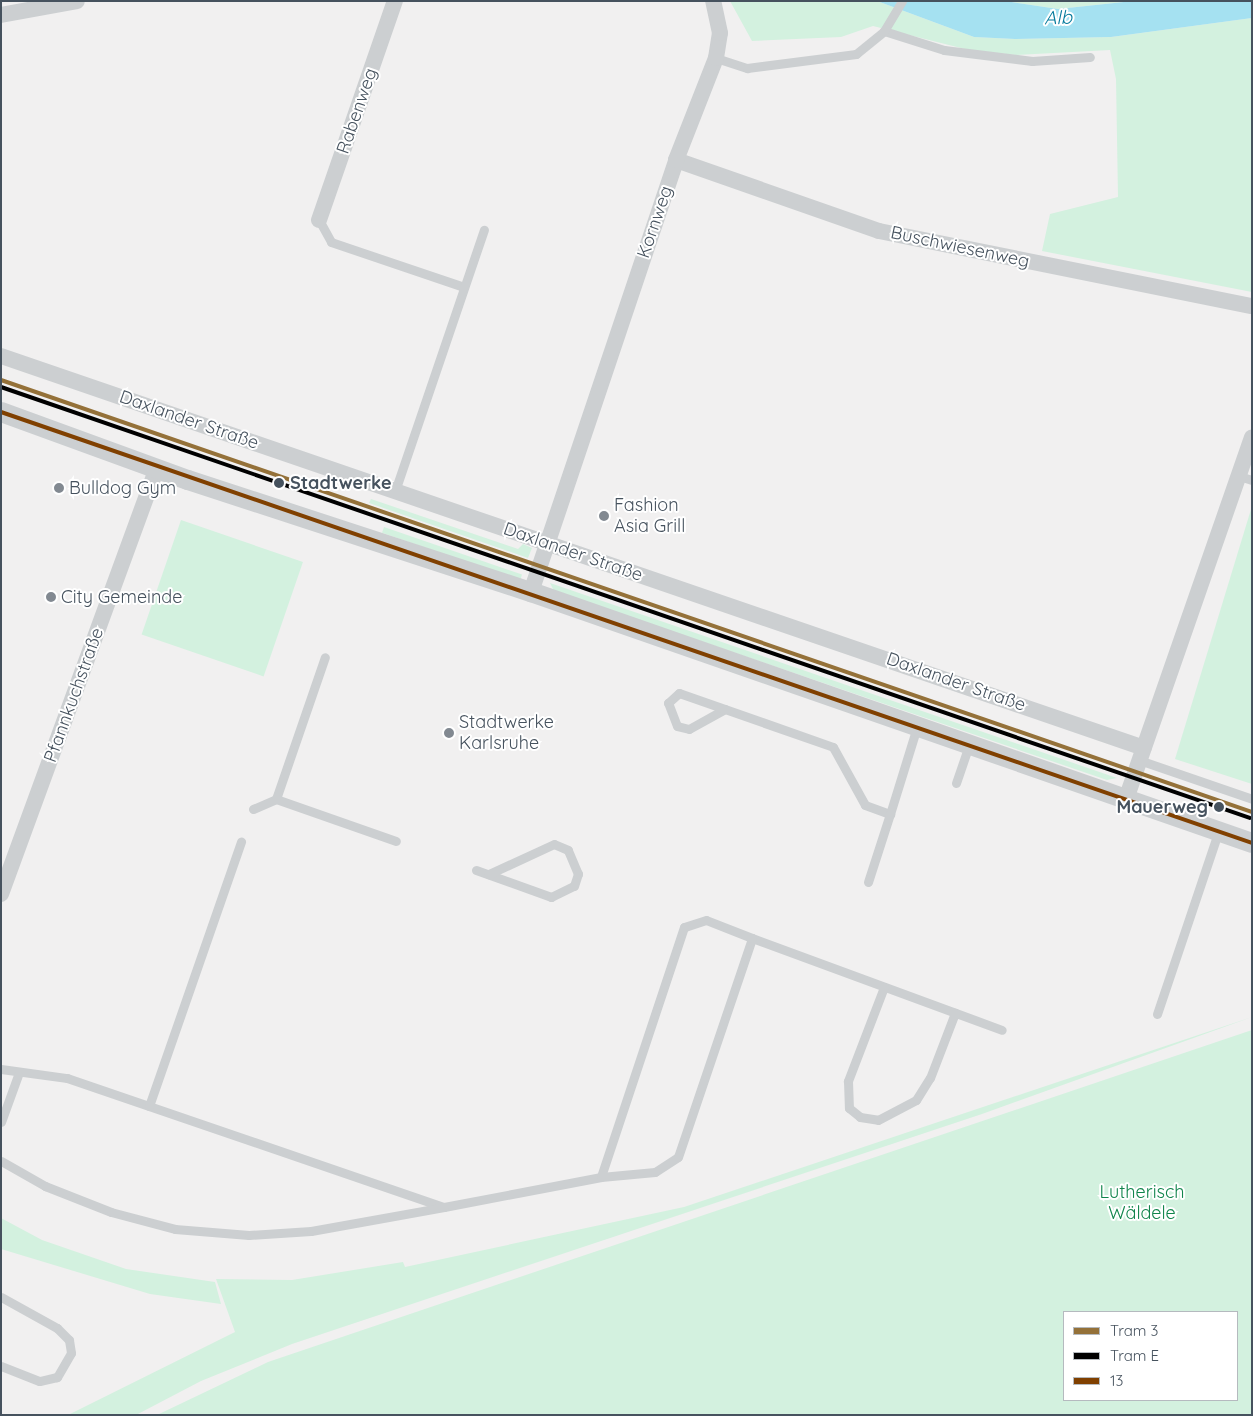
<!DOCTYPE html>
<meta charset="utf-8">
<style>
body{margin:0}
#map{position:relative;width:1253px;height:1416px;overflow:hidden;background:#f1f0f0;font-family:Quicksand,sans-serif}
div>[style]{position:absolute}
.green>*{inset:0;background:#d3f1df;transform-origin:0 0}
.water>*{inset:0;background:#a5e1f1}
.service>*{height:9px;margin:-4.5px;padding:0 4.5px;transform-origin:4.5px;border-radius:4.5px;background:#cccfd1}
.minor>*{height:16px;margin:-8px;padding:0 8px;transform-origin:8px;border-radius:8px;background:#cccfd1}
.tertiary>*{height:20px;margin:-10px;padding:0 10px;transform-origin:10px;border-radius:10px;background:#cccfd1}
.bus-1>*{height:4px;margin:-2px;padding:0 2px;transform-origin:2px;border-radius:2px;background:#804000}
.tram-1>*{height:4px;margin:-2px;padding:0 2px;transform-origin:2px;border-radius:2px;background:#947139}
.tram-2>*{height:4px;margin:-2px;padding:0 2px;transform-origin:2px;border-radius:2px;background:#000}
.dots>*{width:14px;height:14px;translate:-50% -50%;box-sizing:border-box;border:2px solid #fff;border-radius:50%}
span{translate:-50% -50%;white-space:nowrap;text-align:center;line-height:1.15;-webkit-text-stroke:4px #fff;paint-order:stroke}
.street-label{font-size:18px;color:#46525e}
.stop-label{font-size:18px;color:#46525e;font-weight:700}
.left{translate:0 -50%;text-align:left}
.right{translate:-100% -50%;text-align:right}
.poi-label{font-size:18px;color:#46525e}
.park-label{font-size:18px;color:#11854c}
.water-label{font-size:19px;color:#057a9c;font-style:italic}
.frame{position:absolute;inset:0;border:2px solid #46525e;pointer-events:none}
.legend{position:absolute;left:1063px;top:1311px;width:175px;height:90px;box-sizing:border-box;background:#fff;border:1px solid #b5babf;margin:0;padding:6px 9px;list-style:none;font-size:15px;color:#46525e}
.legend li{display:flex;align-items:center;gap:10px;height:25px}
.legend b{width:25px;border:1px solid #b5babf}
</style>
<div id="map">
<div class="green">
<i style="clip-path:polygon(730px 1px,877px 1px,974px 37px,1015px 39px,1111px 37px,1252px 18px,1252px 292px,1042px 251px,1050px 214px,1118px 197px,1116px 79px,1110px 50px,1016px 55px,969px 50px,873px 26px,841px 37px,752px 41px)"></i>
<i style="clip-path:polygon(1005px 1px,1133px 1px,1058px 9px)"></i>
<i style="clip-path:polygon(371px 499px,518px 549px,523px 544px,532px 548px,528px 558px,369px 503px)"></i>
<i style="clip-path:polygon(1252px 506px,1252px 784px,1175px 759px)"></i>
<i style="left:181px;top:520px;width:129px;height:121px;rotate:19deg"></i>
<i style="left:384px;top:527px;width:146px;height:6px;rotate:19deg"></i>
<i style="clip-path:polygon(550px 583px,1117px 778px,1107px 780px,554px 591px)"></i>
<i style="clip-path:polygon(1252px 1017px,982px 1114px,292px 1344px,201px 1381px,136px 1415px,68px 1415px,235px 1332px,216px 1279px,292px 1280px,403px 1262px,405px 1267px,684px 1207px)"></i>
<i style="clip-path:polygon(evenodd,1252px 1030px,1252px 1415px,157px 1415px,268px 1362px,1252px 1030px,1064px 1312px,1237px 1312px,1237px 1400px,1064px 1400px,1064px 1312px)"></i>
<i style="clip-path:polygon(1px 1218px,42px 1240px,126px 1269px,215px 1282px,221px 1304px,150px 1294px,1px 1249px)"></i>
</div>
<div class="water">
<i style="clip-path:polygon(877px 1px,1005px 1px,1058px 9px,1133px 1px,1252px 1px,1252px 18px,1111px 37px,1015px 39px,974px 37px)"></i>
</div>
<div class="service">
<i style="left:884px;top:31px;width:63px;rotate:17.6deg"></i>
<i style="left:944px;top:50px;width:89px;rotate:7.1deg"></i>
<i style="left:1032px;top:61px;width:58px;rotate:-3.9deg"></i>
<i style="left:716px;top:58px;width:33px;rotate:18deg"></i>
<i style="left:747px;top:68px;width:110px;rotate:-7.3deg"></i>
<i style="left:856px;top:54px;width:36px;rotate:-39deg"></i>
<i style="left:884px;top:31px;width:35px;rotate:-59deg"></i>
<i style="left:319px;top:220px;width:25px;rotate:61deg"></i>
<i style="left:331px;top:242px;width:140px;rotate:18.7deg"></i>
<i style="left:1239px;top:476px;width:14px;rotate:17deg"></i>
<i style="left:395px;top:491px;width:276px;rotate:-71.2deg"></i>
<i style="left:725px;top:709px;width:41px;rotate:150.9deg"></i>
<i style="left:689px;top:729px;width:12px;rotate:-166deg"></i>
<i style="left:677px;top:726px;width:25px;rotate:-111deg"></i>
<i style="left:668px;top:703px;width:15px;rotate:-42deg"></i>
<i style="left:679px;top:693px;width:163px;rotate:19.3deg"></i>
<i style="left:833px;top:747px;width:66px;rotate:61.1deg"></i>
<i style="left:865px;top:805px;width:27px;rotate:20deg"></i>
<i style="left:890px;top:814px;width:91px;rotate:-72.8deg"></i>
<i style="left:1139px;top:760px;width:120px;rotate:19deg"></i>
<i style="left:956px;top:783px;width:40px;rotate:-71.1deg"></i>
<i style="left:276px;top:799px;width:150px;rotate:-71deg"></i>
<i style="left:253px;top:809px;width:25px;rotate:-23deg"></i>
<i style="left:276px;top:799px;width:127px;rotate:19.3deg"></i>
<i style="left:476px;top:870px;width:80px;rotate:19.8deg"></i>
<i style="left:551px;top:897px;width:25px;rotate:-26deg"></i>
<i style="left:574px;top:886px;width:13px;rotate:-72deg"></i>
<i style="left:578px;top:874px;width:26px;rotate:-113deg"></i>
<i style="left:568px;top:850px;width:15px;rotate:-157deg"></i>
<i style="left:554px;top:844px;width:72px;rotate:155.2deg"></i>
<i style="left:868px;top:882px;width:71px;rotate:-72.1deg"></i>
<i style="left:752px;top:938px;width:266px;rotate:20.2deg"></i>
<i style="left:884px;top:987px;width:101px;rotate:111deg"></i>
<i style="left:848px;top:1081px;width:27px;rotate:88deg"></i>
<i style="left:849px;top:1108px;width:14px;rotate:39deg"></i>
<i style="left:860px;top:1117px;width:18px;rotate:9deg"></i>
<i style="left:878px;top:1120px;width:43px;rotate:-27.8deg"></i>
<i style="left:916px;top:1100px;width:26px;rotate:-58deg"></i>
<i style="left:930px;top:1078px;width:70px;rotate:-69deg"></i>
<i style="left:1157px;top:1014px;width:191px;rotate:-71.4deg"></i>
<i style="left:1px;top:1069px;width:67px;rotate:7.8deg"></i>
<i style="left:67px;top:1078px;width:398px;rotate:18.9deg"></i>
<i style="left:444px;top:1207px;width:160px;rotate:-10.8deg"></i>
<i style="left:601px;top:1177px;width:54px;rotate:-5.3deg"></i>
<i style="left:655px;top:1172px;width:27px;rotate:-33deg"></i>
<i style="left:678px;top:1157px;width:231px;rotate:-71.3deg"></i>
<i style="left:752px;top:938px;width:49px;rotate:-158.6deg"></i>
<i style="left:706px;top:920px;width:23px;rotate:162deg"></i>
<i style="left:684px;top:927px;width:263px;rotate:108.4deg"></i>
<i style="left:149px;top:1106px;width:280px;rotate:-70.8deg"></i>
<i style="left:1px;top:1122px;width:50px;rotate:-70.1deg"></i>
<i style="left:1px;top:1161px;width:51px;rotate:29.6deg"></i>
<i style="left:45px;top:1186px;width:71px;rotate:21.5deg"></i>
<i style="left:111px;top:1212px;width:66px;rotate:14.9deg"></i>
<i style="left:175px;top:1229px;width:74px;rotate:4.6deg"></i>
<i style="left:249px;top:1235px;width:62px;rotate:-3.7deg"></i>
<i style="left:311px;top:1231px;width:135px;rotate:-10.2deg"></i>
<i style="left:1px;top:1297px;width:64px;rotate:29deg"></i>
<i style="left:57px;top:1328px;width:17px;rotate:45deg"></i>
<i style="left:69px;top:1340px;width:13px;rotate:81deg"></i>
<i style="left:71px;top:1353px;width:28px;rotate:120deg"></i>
<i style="left:57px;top:1377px;width:18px;rotate:167deg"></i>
<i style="left:39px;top:1381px;width:41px;rotate:-158.5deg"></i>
</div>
<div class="minor">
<i style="left:1px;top:15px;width:77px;rotate:-10.4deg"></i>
<i style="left:676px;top:160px;width:215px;rotate:19.3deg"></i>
<i style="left:879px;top:231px;width:380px;rotate:11.4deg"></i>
<i style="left:319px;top:220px;width:232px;rotate:-70.9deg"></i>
<i style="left:1px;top:356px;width:1208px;rotate:18.93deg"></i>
<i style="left:531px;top:592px;width:456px;rotate:-71.4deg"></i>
<i style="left:676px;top:160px;width:110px;rotate:-68.6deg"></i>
<i style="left:716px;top:58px;width:25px;rotate:-81deg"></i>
<i style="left:720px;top:33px;width:33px;rotate:-102deg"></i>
<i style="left:1125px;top:802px;width:386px;rotate:-70.8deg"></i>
<i style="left:1px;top:894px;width:454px;rotate:-69.9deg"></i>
</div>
<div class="tertiary">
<i style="left:1px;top:412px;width:199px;rotate:20deg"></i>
<i style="left:188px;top:480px;width:361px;rotate:18.1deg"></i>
<i style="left:531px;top:592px;width:763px;rotate:19.19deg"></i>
</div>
<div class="bus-1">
<i style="left:1px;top:412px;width:1323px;rotate:19.01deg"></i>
</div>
<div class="tram-1">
<i style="left:1px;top:380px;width:1323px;rotate:19.05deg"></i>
</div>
<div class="tram-2">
<i style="left:1px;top:387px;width:1321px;rotate:19.04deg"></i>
</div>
<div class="dots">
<i style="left:279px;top:483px;background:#46525e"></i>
<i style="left:59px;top:488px;background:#828991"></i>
<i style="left:604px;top:516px;background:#828991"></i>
<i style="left:51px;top:597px;background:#828991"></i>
<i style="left:449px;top:733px;background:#828991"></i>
<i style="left:1219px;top:807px;background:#46525e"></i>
</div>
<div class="street-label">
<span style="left:357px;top:111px;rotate:-71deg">Rabenweg</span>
<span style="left:655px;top:222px;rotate:-71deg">Kornweg</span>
<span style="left:960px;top:247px;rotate:12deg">Buschwiesenweg</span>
<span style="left:189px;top:420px;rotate:19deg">Daxlander Straße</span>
<span style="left:573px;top:552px;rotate:19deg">Daxlander Straße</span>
<span style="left:956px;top:682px;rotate:19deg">Daxlander Straße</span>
<span style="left:74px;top:695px;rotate:-70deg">Pfannkuchstraße</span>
</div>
<div class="stop-label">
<span class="left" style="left:290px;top:483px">Stadtwerke</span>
<span class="right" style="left:1208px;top:807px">Mauerweg</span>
</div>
<div class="poi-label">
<span class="left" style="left:69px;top:488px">Bulldog Gym</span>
<span class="left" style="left:614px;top:516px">Fashion<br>Asia Grill</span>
<span class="left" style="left:61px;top:597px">City Gemeinde</span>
<span class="left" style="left:459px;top:733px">Stadtwerke<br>Karlsruhe</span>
</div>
<div class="park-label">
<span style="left:1142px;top:1203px">Lutherisch<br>Wäldele</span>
</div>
<div class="water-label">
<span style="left:1058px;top:18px;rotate:-2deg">Alb</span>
</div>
<div class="frame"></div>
<ul class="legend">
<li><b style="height:6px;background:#947139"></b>Tram 3</li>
<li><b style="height:6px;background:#000"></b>Tram E</li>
<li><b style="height:6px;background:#804000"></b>13</li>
</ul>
</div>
